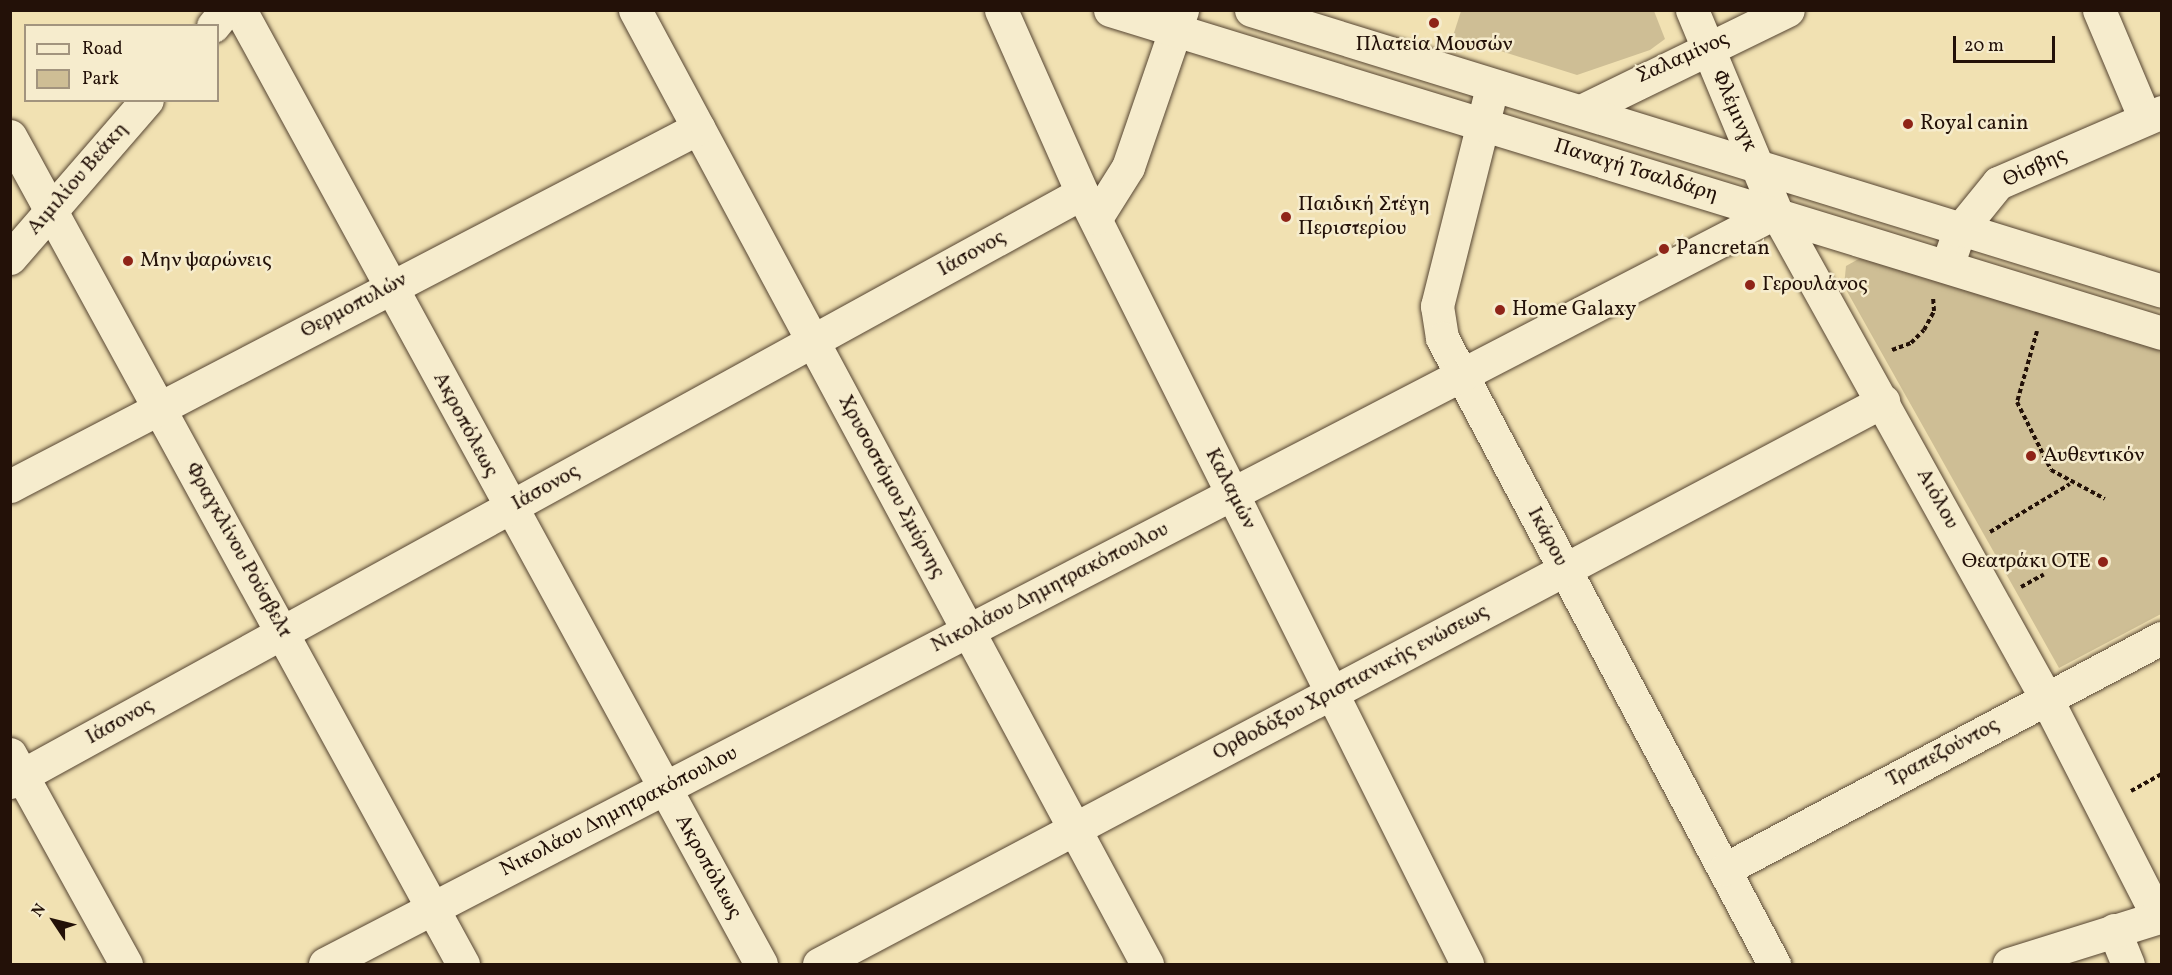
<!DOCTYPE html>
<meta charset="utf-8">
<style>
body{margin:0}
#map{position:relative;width:2172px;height:975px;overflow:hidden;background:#f1e1b2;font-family:Vollkorn,serif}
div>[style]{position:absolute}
.green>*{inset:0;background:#cebe95}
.path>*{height:4px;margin-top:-2px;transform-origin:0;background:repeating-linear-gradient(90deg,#231108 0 4.5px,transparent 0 7.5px)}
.roads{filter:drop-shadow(0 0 2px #564532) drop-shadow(0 0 2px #564532)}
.street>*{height:33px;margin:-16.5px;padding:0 16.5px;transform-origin:16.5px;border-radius:16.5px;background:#f6eccd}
.secondary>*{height:33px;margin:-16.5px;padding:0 16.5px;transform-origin:16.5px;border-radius:16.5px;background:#f6eccd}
.dots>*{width:16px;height:16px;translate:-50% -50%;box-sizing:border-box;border:3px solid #f6eccd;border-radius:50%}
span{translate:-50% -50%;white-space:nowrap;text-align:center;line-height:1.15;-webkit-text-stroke:5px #f6eccd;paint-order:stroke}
.poi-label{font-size:21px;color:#231108}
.left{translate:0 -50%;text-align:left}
.right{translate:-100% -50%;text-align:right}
.street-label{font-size:21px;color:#231108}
.frame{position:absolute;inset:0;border:12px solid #231108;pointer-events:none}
.legend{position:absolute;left:24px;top:24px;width:195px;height:78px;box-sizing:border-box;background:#f6eccd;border:2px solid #a2947e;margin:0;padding:8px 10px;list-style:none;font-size:18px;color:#231108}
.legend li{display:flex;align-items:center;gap:12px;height:30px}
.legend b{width:30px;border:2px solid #a2947e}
.north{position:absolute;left:24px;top:891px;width:60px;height:60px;-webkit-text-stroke:4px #f6eccd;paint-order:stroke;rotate:305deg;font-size:16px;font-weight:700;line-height:24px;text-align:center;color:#231108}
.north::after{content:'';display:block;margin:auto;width:21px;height:27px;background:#231108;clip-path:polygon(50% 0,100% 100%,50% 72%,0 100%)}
.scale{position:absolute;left:1953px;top:36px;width:102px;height:27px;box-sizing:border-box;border:3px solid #231108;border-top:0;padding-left:8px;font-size:18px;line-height:21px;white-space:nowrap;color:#231108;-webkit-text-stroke:4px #f6eccd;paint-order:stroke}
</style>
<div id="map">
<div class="green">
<i style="clip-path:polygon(1654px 11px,1665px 39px,1650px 50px,1577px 75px,1453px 36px,1461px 11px)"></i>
<i style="clip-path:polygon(1864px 256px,2161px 346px,2161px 614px,2059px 668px,1844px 286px,1846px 266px)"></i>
</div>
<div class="path">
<i style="left:2037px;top:331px;width:74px;rotate:105.7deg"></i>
<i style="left:2017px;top:402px;width:76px;rotate:63.4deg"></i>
<i style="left:2051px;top:470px;width:61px;rotate:28.2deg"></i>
<i style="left:1892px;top:350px;width:20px;rotate:-20deg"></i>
<i style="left:1911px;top:343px;width:18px;rotate:-45deg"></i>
<i style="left:1924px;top:330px;width:21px;rotate:-62deg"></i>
<i style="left:1934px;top:311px;width:13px;rotate:-94deg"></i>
<i style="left:1990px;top:532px;width:93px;rotate:-31deg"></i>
<i style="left:2021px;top:587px;width:26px;rotate:-29deg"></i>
<i style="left:2131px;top:791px;width:35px;rotate:-29deg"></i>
</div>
<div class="roads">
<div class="street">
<i style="left:240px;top:10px;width:1087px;rotate:61.36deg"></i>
<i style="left:635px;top:10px;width:1083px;rotate:61.78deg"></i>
<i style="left:1001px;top:10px;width:200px;rotate:66.1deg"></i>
<i style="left:1082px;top:193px;width:862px;rotate:63.46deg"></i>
<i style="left:1692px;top:10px;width:219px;rotate:67.4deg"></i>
<i style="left:1776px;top:212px;width:556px;rotate:60.95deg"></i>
<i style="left:2046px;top:698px;width:246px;rotate:62.9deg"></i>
<i style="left:2099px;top:10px;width:118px;rotate:67.1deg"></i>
<i style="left:213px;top:26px;width:21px;rotate:-51deg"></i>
<i style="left:1492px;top:87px;width:226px;rotate:104.1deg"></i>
<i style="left:1437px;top:306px;width:32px;rotate:81deg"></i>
<i style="left:1442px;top:338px;width:709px;rotate:62.06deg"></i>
<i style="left:1581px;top:111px;width:230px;rotate:-26deg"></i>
<i style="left:10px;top:136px;width:944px;rotate:61.32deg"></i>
<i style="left:1096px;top:218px;width:60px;rotate:-57.9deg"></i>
<i style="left:1128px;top:167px;width:166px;rotate:-71deg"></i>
<i style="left:10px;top:258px;width:209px;rotate:-49.1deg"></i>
<i style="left:1947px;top:266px;width:37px;rotate:-71deg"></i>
<i style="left:1959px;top:231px;width:62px;rotate:-50.9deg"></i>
<i style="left:1998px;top:183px;width:179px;rotate:-23.4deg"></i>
<i style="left:10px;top:486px;width:776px;rotate:-27.49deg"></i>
<i style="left:10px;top:754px;width:240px;rotate:61.1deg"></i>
<i style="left:10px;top:782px;width:1223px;rotate:-28.79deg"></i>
<i style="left:1725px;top:869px;width:494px;rotate:-27.9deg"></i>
<i style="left:2114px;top:930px;width:37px;rotate:68deg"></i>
<i style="left:325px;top:964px;width:1634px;rotate:-27.4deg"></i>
<i style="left:819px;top:964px;width:1204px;rotate:-27.88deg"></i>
</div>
<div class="secondary">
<i style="left:1110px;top:10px;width:1100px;rotate:17.07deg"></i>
<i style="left:1251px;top:10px;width:953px;rotate:17.14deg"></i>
<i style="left:2009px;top:964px;width:160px;rotate:-17.4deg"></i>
</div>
</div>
<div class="dots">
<i style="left:1434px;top:23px;background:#8f2418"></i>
<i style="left:1908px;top:124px;background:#8f2418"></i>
<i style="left:1286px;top:217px;background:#8f2418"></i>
<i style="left:1664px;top:249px;background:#8f2418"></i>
<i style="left:128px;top:261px;background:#8f2418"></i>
<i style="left:1750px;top:285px;background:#8f2418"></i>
<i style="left:1500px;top:310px;background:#8f2418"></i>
<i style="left:2031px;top:456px;background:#8f2418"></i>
<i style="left:2103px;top:562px;background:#8f2418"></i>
</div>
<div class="poi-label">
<span style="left:1434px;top:45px">Πλατεία Μουσών</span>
<span class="left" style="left:1920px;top:124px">Royal canin</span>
<span class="left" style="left:1298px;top:217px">Παιδική Στέγη<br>Περιστερίου</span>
<span class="left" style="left:1676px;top:249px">Pancretan</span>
<span class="left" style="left:140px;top:261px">Μην ψαρώνεις</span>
<span class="left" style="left:1762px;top:285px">Γερουλάνος</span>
<span class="left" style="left:1512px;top:310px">Home Galaxy</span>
<span class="left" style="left:2043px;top:456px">Αυθεντικόν</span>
<span class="right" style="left:2091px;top:562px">Θεατράκι ΟΤΕ</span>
</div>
<div class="street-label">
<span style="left:1683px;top:58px;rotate:-24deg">Σαλαμίνος</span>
<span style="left:1734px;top:111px;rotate:67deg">Φλέμινγκ</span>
<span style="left:2035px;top:168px;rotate:-25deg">Θίσβης</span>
<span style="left:1636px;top:171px;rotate:17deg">Παναγή Τσαλδάρη</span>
<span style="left:78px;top:179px;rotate:-49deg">Αιμιλίου Βεάκη</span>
<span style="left:972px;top:254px;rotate:-29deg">Ιάσονος</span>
<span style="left:354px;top:306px;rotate:-28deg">Θερμοπυλών</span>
<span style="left:465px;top:425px;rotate:62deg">Ακροπόλεως</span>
<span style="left:891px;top:487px;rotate:62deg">Χρυσοστόμου Σμύρνης</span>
<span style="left:546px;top:488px;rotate:-29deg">Ιάσονος</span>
<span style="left:1230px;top:489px;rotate:63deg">Καλαμών</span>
<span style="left:1937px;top:499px;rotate:61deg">Αιόλου</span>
<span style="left:1547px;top:537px;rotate:62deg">Ικάρου</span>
<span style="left:238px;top:550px;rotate:61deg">Φραγκλίνου Ρούσβελτ</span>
<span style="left:1050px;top:588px;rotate:-27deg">Νικολάου Δημητρακόπουλου</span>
<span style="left:1351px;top:683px;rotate:-28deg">Ορθοδόξου Χριστιανικής ενώσεως</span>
<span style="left:120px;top:722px;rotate:-29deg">Ιάσονος</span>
<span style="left:1943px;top:753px;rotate:-28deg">Τραπεζούντος</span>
<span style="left:619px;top:812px;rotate:-27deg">Νικολάου Δημητρακόπουλου</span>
<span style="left:708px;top:867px;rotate:61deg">Ακροπόλεως</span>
</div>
<div class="frame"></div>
<ul class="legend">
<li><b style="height:8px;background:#f6eccd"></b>Road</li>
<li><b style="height:16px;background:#cebe95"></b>Park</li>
</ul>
<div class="north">N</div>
<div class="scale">20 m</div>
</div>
